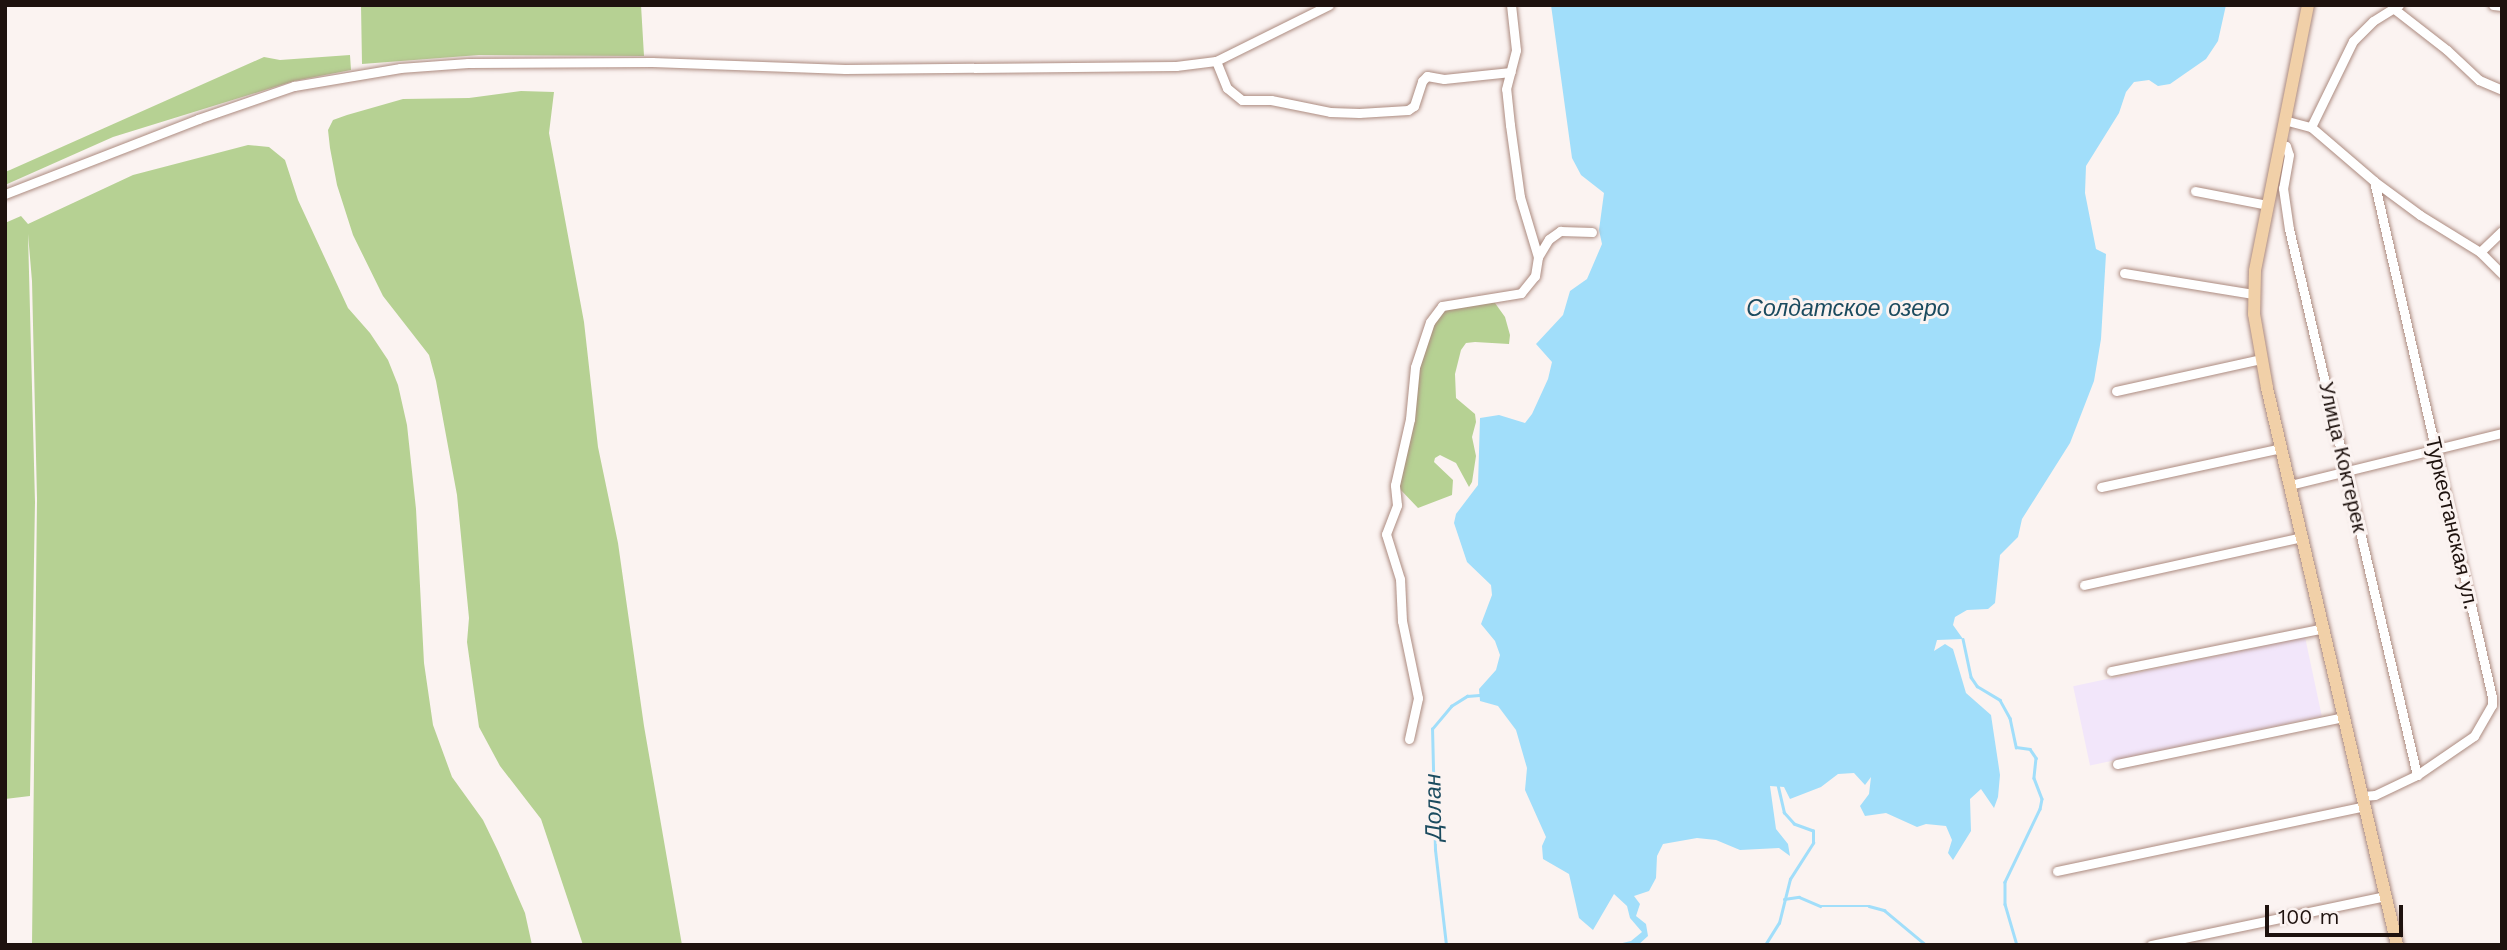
<!DOCTYPE html>
<meta charset="utf-8">
<style>
body{margin:0}
#map{position:relative;width:2507px;height:950px;overflow:hidden;background:#fbf3f1;font-family:"Work Sans",sans-serif}
div>[style]{position:absolute}
.industrial>*{inset:0;background:#f2e6fa;transform-origin:0 0}
.green>*{inset:0;background:#b6d193}
.water>*{inset:0;background:#a1defa}
.stream>*{height:2.5px;margin:-1.25px;padding:0 1.25px;transform-origin:1.25px;border-radius:1.25px;background:#a1defa}
.roads{filter:drop-shadow(0 0 2px #ac8b80) drop-shadow(0 0 2px #ac8b80)}
.minor>*{height:9px;margin:-4.5px;padding:0 4.5px;transform-origin:4.5px;border-radius:4.5px;background:#fff}
.major>*{height:12px;margin:-6px;padding:0 6px;transform-origin:6px;border-radius:6px;background:#f1d0a8}
span{translate:-50% -50%;white-space:nowrap;text-align:center;line-height:1.15;-webkit-text-stroke:6px #fbf3f1;paint-order:stroke}
.street-label{font-size:21px;color:#1e120e}
.water-label{font-size:23px;color:#1b4b5f;font-style:italic}
.frame{position:absolute;inset:0;border:7px solid #1e120e;pointer-events:none}
.scale{position:absolute;left:2265px;top:905px;width:138px;height:32px;box-sizing:border-box;border:4px solid #1e120e;border-top:0;padding-left:9px;font-size:21px;line-height:24px;white-space:nowrap;color:#1e120e;-webkit-text-stroke:5px #fbf3f1;paint-order:stroke}
</style>
<div id="map">
<div class="industrial">
<i style="left:2305px;top:637px;width:81px;height:237px;rotate:78deg"></i>
</div>
<div class="green">
<i style="clip-path:polygon(361px 5px,641px 5px,644px 56px,479px 55px,362px 64px)"></i>
<i style="clip-path:polygon(350px 55px,351px 70px,294px 81px,113px 137px,5px 185px,5px 172px,10px 170px,264px 57px,280px 60px)"></i>
<i style="clip-path:polygon(521px 91px,554px 92px,549px 133px,584px 322px,598px 447px,618px 543px,644px 726px,682px 945px,583px 945px,541px 819px,500px 766px,479px 727px,467px 642px,469px 618px,457px 495px,436px 381px,429px 355px,383px 296px,353px 235px,337px 185px,330px 148px,328px 130px,333px 120px,347px 115px,403px 99px,469px 98px)"></i>
<i style="clip-path:polygon(248px 145px,269px 147px,285px 160px,298px 200px,348px 308px,370px 333px,388px 360px,398px 385px,407px 425px,416px 509px,424px 663px,433px 725px,452px 777px,483px 820px,498px 851px,525px 913px,532px 945px,32px 945px,37px 499px,32px 281px,28px 234px,35px 502px,30px 796px,5px 799px,5px 223px,21px 216px,28px 224px,133px 175px)"></i>
<i style="clip-path:polygon(1480px 303px,1495px 303px,1505px 317px,1510px 335px,1509px 344px,1475px 342px,1466px 343px,1461px 350px,1455px 374px,1456px 398px,1475px 414px,1476px 422px,1472px 437px,1476px 456px,1472px 482px,1469px 487px,1456px 463px,1440px 455px,1435px 458px,1434px 462px,1453px 480px,1452px 495px,1418px 508px,1398px 487px,1417px 367px,1432px 323px,1447px 308px)"></i>
</div>
<div class="water">
<i style="clip-path:polygon(1551px 5px,2226px 5px,2218px 41px,2206px 59px,2170px 84px,2158px 86px,2149px 80px,2134px 82px,2126px 92px,2119px 113px,2086px 166px,2085px 193px,2096px 249px,2106px 254px,2101px 339px,2094px 381px,2070px 443px,2022px 519px,2018px 537px,2000px 555px,1995px 603px,1988px 609px,1967px 610px,1955px 617px,1953px 625px,1963px 639px,1937px 640px,1934px 651px,1945px 644px,1953px 649px,1966px 693px,1991px 715px,2000px 775px,1998px 797px,1994px 808px,1981px 789px,1970px 799px,1971px 831px,1953px 860px,1948px 853px,1952px 840px,1946px 826px,1926px 824px,1917px 827px,1886px 813px,1865px 816px,1860px 806px,1869px 794px,1871px 777px,1865px 785px,1854px 773px,1838px 774px,1821px 787px,1790px 799px,1784px 787px,1770px 786px,1776px 829px,1788px 844px,1790px 856px,1779px 848px,1740px 850px,1716px 840px,1697px 838px,1663px 844px,1657px 856px,1656px 878px,1649px 891px,1634px 896px,1640px 904px,1636px 916px,1646px 924px,1648px 936px,1638px 945px,1614px 945px,1631px 941px,1642px 932px,1630px 918px,1627px 906px,1614px 894px,1593px 930px,1579px 918px,1569px 874px,1543px 859px,1542px 846px,1546px 837px,1525px 790px,1527px 768px,1516px 730px,1498px 706px,1480px 701px,1479px 689px,1496px 670px,1500px 655px,1495px 641px,1481px 624px,1492px 595px,1491px 585px,1467px 562px,1454px 523px,1456px 514px,1478px 485px,1480px 418px,1499px 415px,1525px 423px,1532px 414px,1548px 379px,1552px 362px,1536px 344px,1563px 315px,1570px 291px,1587px 279px,1602px 244px,1599px 230px,1604px 193px,1581px 175px,1572px 158px)"></i>
</div>
<div class="stream">
<i style="left:1963px;top:639px;width:39px;rotate:78deg"></i>
<i style="left:1971px;top:677px;width:11px;rotate:56deg"></i>
<i style="left:1977px;top:686px;width:27px;rotate:31deg"></i>
<i style="left:2000px;top:700px;width:21px;rotate:61deg"></i>
<i style="left:2010px;top:718px;width:30px;rotate:78deg"></i>
<i style="left:2016px;top:747px;width:14px;rotate:8deg"></i>
<i style="left:2030px;top:749px;width:11px;rotate:56deg"></i>
<i style="left:2036px;top:758px;width:20px;rotate:96deg"></i>
<i style="left:2034px;top:778px;width:22px;rotate:69deg"></i>
<i style="left:2042px;top:799px;width:10px;rotate:101deg"></i>
<i style="left:2040px;top:809px;width:81px;rotate:115.6deg"></i>
<i style="left:2005px;top:882px;width:22px;rotate:90deg"></i>
<i style="left:2005px;top:904px;width:43px;rotate:73.7deg"></i>
<i style="left:1784px;top:899px;width:15px;rotate:-8deg"></i>
<i style="left:1799px;top:897px;width:23px;rotate:23deg"></i>
<i style="left:1820px;top:906px;width:49px"></i>
<i style="left:1869px;top:906px;width:16px;rotate:15deg"></i>
<i style="left:1884px;top:910px;width:55px;rotate:39.8deg"></i>
<i style="left:1446px;top:945px;width:96px;rotate:-96.6deg"></i>
<i style="left:1435px;top:850px;width:121px;rotate:-91.4deg"></i>
<i style="left:1432px;top:729px;width:30px;rotate:-50deg"></i>
<i style="left:1451px;top:706px;width:19px;rotate:-32deg"></i>
<i style="left:1467px;top:696px;width:12px;rotate:-5deg"></i>
<i style="left:1765px;top:945px;width:26px;rotate:-58deg"></i>
<i style="left:1779px;top:923px;width:45px;rotate:-76deg"></i>
<i style="left:1790px;top:879px;width:43px;rotate:-57.4deg"></i>
<i style="left:1813px;top:843px;width:12px;rotate:-90deg"></i>
<i style="left:1813px;top:831px;width:20px;rotate:-160deg"></i>
<i style="left:1794px;top:824px;width:15px;rotate:-132deg"></i>
<i style="left:1784px;top:813px;width:28px;rotate:-103deg"></i>
</div>
<div class="roads">
<div class="minor">
<i style="left:2493px;top:5px;width:9px;rotate:6deg"></i>
<i style="left:2393px;top:8px;width:68px;rotate:37.9deg"></i>
<i style="left:2447px;top:50px;width:44px;rotate:43.2deg"></i>
<i style="left:2479px;top:80px;width:25px;rotate:23deg"></i>
<i style="left:1216px;top:61px;width:29px;rotate:68deg"></i>
<i style="left:1227px;top:88px;width:19px;rotate:39deg"></i>
<i style="left:1242px;top:100px;width:29px"></i>
<i style="left:1271px;top:100px;width:60px;rotate:11.5deg"></i>
<i style="left:1330px;top:112px;width:29px;rotate:2deg"></i>
<i style="left:1359px;top:113px;width:49px;rotate:-3.5deg"></i>
<i style="left:1408px;top:110px;width:7px;rotate:-34deg"></i>
<i style="left:1414px;top:106px;width:26px;rotate:-72deg"></i>
<i style="left:1422px;top:81px;width:7px;rotate:-45deg"></i>
<i style="left:1427px;top:76px;width:17px;rotate:10deg"></i>
<i style="left:1444px;top:79px;width:67px;rotate:-6deg"></i>
<i style="left:2284px;top:120px;width:28px;rotate:15deg"></i>
<i style="left:2311px;top:127px;width:83px;rotate:40.6deg"></i>
<i style="left:2374px;top:181px;width:57px;rotate:36.5deg"></i>
<i style="left:2420px;top:215px;width:70px;rotate:31.7deg"></i>
<i style="left:2480px;top:252px;width:31px;rotate:45deg"></i>
<i style="left:2311px;top:127px;width:96px;rotate:-64deg"></i>
<i style="left:2353px;top:41px;width:28px;rotate:-45deg"></i>
<i style="left:2373px;top:21px;width:31px;rotate:-32deg"></i>
<i style="left:2279px;top:144px;width:7px;rotate:16deg"></i>
<i style="left:2286px;top:146px;width:9px;rotate:72deg"></i>
<i style="left:2289px;top:155px;width:34px;rotate:100deg"></i>
<i style="left:2283px;top:188px;width:41px;rotate:81.7deg"></i>
<i style="left:2289px;top:229px;width:561px;rotate:76.81deg"></i>
<i style="left:2195px;top:191px;width:74px;rotate:10.9deg"></i>
<i style="left:5px;top:194px;width:207px;rotate:-21.2deg"></i>
<i style="left:198px;top:119px;width:102px;rotate:-19deg"></i>
<i style="left:294px;top:86px;width:108px;rotate:-9.6deg"></i>
<i style="left:400px;top:68px;width:68px;rotate:-4.2deg"></i>
<i style="left:468px;top:63px;width:184px;rotate:-0.3deg"></i>
<i style="left:652px;top:62px;width:193px;rotate:2.1deg"></i>
<i style="left:845px;top:69px;width:331px;rotate:-0.5deg"></i>
<i style="left:1176px;top:66px;width:40px;rotate:-7.1deg"></i>
<i style="left:1216px;top:61px;width:126px;rotate:-26.4deg"></i>
<i style="left:2480px;top:252px;width:30px;rotate:-44deg"></i>
<i style="left:1538px;top:257px;width:21px;rotate:-59deg"></i>
<i style="left:1549px;top:239px;width:14px;rotate:-36deg"></i>
<i style="left:1560px;top:231px;width:32px;rotate:2deg"></i>
<i style="left:2124px;top:273px;width:131px;rotate:9.2deg"></i>
<i style="left:2116px;top:391px;width:148px;rotate:-12.4deg"></i>
<i style="left:2290px;top:485px;width:218px;rotate:-13.8deg"></i>
<i style="left:2101px;top:487px;width:184px;rotate:-12.2deg"></i>
<i style="left:2084px;top:585px;width:223px;rotate:-12.4deg"></i>
<i style="left:2111px;top:671px;width:217px;rotate:-11.4deg"></i>
<i style="left:1409px;top:739px;width:42px;rotate:-77.6deg"></i>
<i style="left:1418px;top:698px;width:79px;rotate:-101.7deg"></i>
<i style="left:1402px;top:621px;width:42px;rotate:-92.7deg"></i>
<i style="left:1400px;top:579px;width:47px;rotate:-107.3deg"></i>
<i style="left:1386px;top:534px;width:31px;rotate:-69deg"></i>
<i style="left:1397px;top:505px;width:20px;rotate:-96deg"></i>
<i style="left:1395px;top:485px;width:68px;rotate:-77.2deg"></i>
<i style="left:1410px;top:419px;width:52px;rotate:-84.5deg"></i>
<i style="left:1415px;top:367px;width:47px;rotate:-71.6deg"></i>
<i style="left:1430px;top:322px;width:20px;rotate:-53deg"></i>
<i style="left:1442px;top:306px;width:80px;rotate:-9.3deg"></i>
<i style="left:1521px;top:293px;width:22px;rotate:-51deg"></i>
<i style="left:1535px;top:276px;width:19px;rotate:-81deg"></i>
<i style="left:1538px;top:257px;width:63px;rotate:-106.7deg"></i>
<i style="left:1520px;top:197px;width:73px;rotate:-97.9deg"></i>
<i style="left:1510px;top:125px;width:36px;rotate:-96deg"></i>
<i style="left:1506px;top:89px;width:40px;rotate:-75.6deg"></i>
<i style="left:1516px;top:50px;width:45px;rotate:-96.3deg"></i>
<i style="left:2117px;top:764px;width:232px;rotate:-11.7deg"></i>
<i style="left:2363px;top:796px;width:12px;rotate:-5deg"></i>
<i style="left:2375px;top:795px;width:47px;rotate:-25.5deg"></i>
<i style="left:2417px;top:775px;width:69px;rotate:-34.4deg"></i>
<i style="left:2474px;top:736px;width:36px;rotate:-60deg"></i>
<i style="left:2492px;top:705px;width:8px;rotate:-90deg"></i>
<i style="left:2492px;top:697px;width:529px;rotate:-102.88deg"></i>
<i style="left:2057px;top:871px;width:315px;rotate:-11.9deg"></i>
<i style="left:2151px;top:945px;width:240px;rotate:-11.8deg"></i>
</div>
<div class="major">
<i style="left:2308px;top:5px;width:271px;rotate:101.3deg"></i>
<i style="left:2255px;top:271px;width:43px;rotate:91.3deg"></i>
<i style="left:2254px;top:314px;width:75px;rotate:80deg"></i>
<i style="left:2267px;top:388px;width:572px;rotate:76.86deg"></i>
</div>
</div>
<div class="street-label">
<span style="left:2343px;top:457px;rotate:77deg">Улица Коктерек</span>
<span style="left:2452px;top:523px;rotate:77deg">Туркестанская ул.</span>
</div>
<div class="water-label">
<span style="left:1848px;top:309px">Солдатское озеро</span>
<span style="left:1434px;top:807px;rotate:-91deg">Долан</span>
</div>
<div class="frame"></div>
<div class="scale">100 m</div>
</div>
